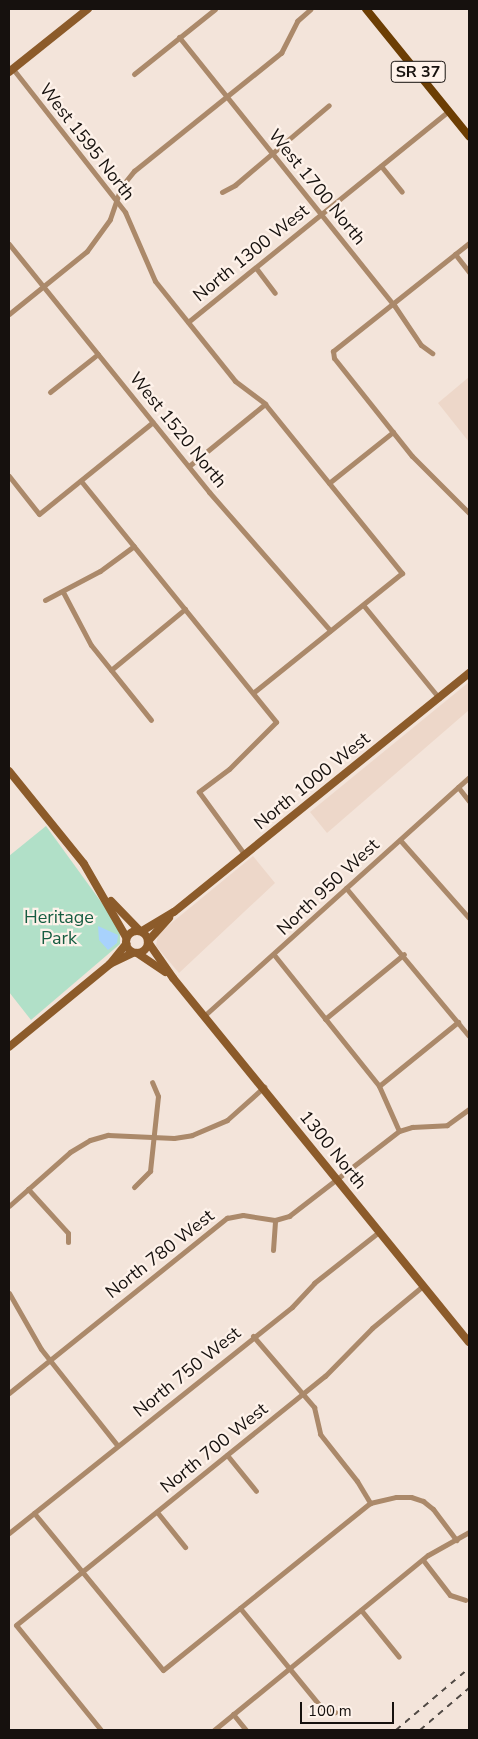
<!DOCTYPE html>
<style>
body{margin:0}
#map{position:relative;width:478px;height:1739px;overflow:hidden;background:#f3e4da;font-family:"Nunito Sans",sans-serif}
div>[style]{position:absolute}
.built>*{inset:0;background:#edd7c9}
.green>*{inset:0;background:#b1e0c8}
.water>*{inset:0;background:#a8d2fc}
.street>*{height:5px;margin:-2.5px;padding:0 2.5px;transform-origin:2.5px;border-radius:2.5px;background:#ab896a}
.secondary>*{height:8px;margin:-4px;padding:0 4px;transform-origin:4px;border-radius:4px;background:#8c5b2a}
.secondary>.ring{margin:-4px;padding:0;box-sizing:content-box;background:none;border:8px solid #8c5b2a;border-radius:50%}
.primary>*{height:8px;margin:-4px;padding:0 4px;transform-origin:4px;border-radius:4px;background:#6c3e04}
.rail>*{height:2px;margin-top:-1px;transform-origin:0;background:repeating-linear-gradient(90deg,#504944 0 6px,transparent 0 12px)}
span{translate:-50% -50%;white-space:nowrap;text-align:center;line-height:1.15;-webkit-text-stroke:4.5px #fef2ea;paint-order:stroke}
.shield-label span{padding:1px 4px;background:#fef2ea;border:1px solid;border-radius:4px;-webkit-text-stroke-width:0}
.shield-label{font-size:16px;color:#16110e;font-weight:700}
.street-label{font-size:18px;color:#16110e}
.park-label{font-size:18px;color:#165d41}
.frame{position:absolute;inset:0;border:10px solid #16110e;pointer-events:none}
.scale{position:absolute;left:300px;top:1702px;width:94px;height:22px;box-sizing:border-box;border:2px solid #16110e;border-top:0;padding-left:6px;font-size:15px;line-height:18px;white-space:nowrap;color:#16110e;-webkit-text-stroke:4px #fef2ea;paint-order:stroke}
</style>
<div id="map">
<div class="built">
<i style="clip-path:polygon(469px 377px,469px 442px,438px 403px)"></i>
<i style="clip-path:polygon(469px 682px,469px 710px,327px 833px,310px 812px)"></i>
<i style="clip-path:polygon(253px 856px,275px 883px,179px 973px,156px 946px,158px 934px)"></i>
</div>
<div class="green">
<i style="clip-path:polygon(46px 826px,120px 928px,120px 944px,31px 1020px,9px 992px,9px 856px)"></i>
</div>
<div class="water">
<i style="clip-path:polygon(98px 926px,118px 935px,117px 943px,108px 950px,99px 940px)"></i>
</div>
<div class="street">
<i style="left:179px;top:37px;width:344px;rotate:51.3deg"></i>
<i style="left:394px;top:305px;width:48px;rotate:56deg"></i>
<i style="left:421px;top:345px;width:14px;rotate:36deg"></i>
<i style="left:13px;top:69px;width:182px;rotate:51.9deg"></i>
<i style="left:125px;top:212px;width:75px;rotate:66.5deg"></i>
<i style="left:155px;top:281px;width:128px;rotate:51.3deg"></i>
<i style="left:235px;top:381px;width:38px;rotate:37deg"></i>
<i style="left:265px;top:404px;width:218px;rotate:51deg"></i>
<i style="left:402px;top:573px;width:191px;rotate:141.2deg"></i>
<i style="left:134px;top:74px;width:104px;rotate:-38.7deg"></i>
<i style="left:381px;top:166px;width:33px;rotate:51deg"></i>
<i style="left:222px;top:192px;width:15px;rotate:-28deg"></i>
<i style="left:235px;top:185px;width:123px;rotate:-40.4deg"></i>
<i style="left:469px;top:243px;width:174px;rotate:141.5deg"></i>
<i style="left:333px;top:351px;width:7px;rotate:82deg"></i>
<i style="left:334px;top:358px;width:125px;rotate:51.5deg"></i>
<i style="left:412px;top:456px;width:81px;rotate:45deg"></i>
<i style="left:9px;top:244px;width:319px;rotate:51.1deg"></i>
<i style="left:209px;top:492px;width:184px;rotate:48.8deg"></i>
<i style="left:455px;top:254px;width:23px;rotate:52deg"></i>
<i style="left:256px;top:268px;width:31px;rotate:53deg"></i>
<i style="left:9px;top:314px;width:100px;rotate:-38.9deg"></i>
<i style="left:87px;top:251px;width:39px;rotate:-54deg"></i>
<i style="left:110px;top:219px;width:34px;rotate:-71deg"></i>
<i style="left:121px;top:187px;width:21px;rotate:-51deg"></i>
<i style="left:134px;top:171px;width:189px;rotate:-38.8deg"></i>
<i style="left:281px;top:53px;width:36px;rotate:-63deg"></i>
<i style="left:297px;top:21px;width:18px;rotate:-41deg"></i>
<i style="left:188px;top:322px;width:336px;rotate:-39deg"></i>
<i style="left:50px;top:392px;width:61px;rotate:-38.4deg"></i>
<i style="left:189px;top:466px;width:98px;rotate:-39.2deg"></i>
<i style="left:9px;top:476px;width:48px;rotate:51.7deg"></i>
<i style="left:39px;top:514px;width:146px;rotate:-38.9deg"></i>
<i style="left:81px;top:481px;width:310px;rotate:51deg"></i>
<i style="left:276px;top:722px;width:66px;rotate:135deg"></i>
<i style="left:229px;top:769px;width:38px;rotate:143deg"></i>
<i style="left:199px;top:792px;width:78px;rotate:53.9deg"></i>
<i style="left:329px;top:483px;width:82px;rotate:-38.6deg"></i>
<i style="left:63px;top:592px;width:60px;rotate:62.2deg"></i>
<i style="left:91px;top:645px;width:96px;rotate:51.3deg"></i>
<i style="left:45px;top:600px;width:62px;rotate:-27.8deg"></i>
<i style="left:100px;top:571px;width:42px;rotate:-36.3deg"></i>
<i style="left:364px;top:606px;width:119px;rotate:50.8deg"></i>
<i style="left:111px;top:670px;width:96px;rotate:-39.5deg"></i>
<i style="left:458px;top:787px;width:18px;rotate:52deg"></i>
<i style="left:400px;top:840px;width:104px;rotate:48.5deg"></i>
<i style="left:346px;top:888px;width:192px;rotate:50.3deg"></i>
<i style="left:275px;top:956px;width:166px;rotate:51.3deg"></i>
<i style="left:379px;top:1086px;width:49px;rotate:66deg"></i>
<i style="left:205px;top:1015px;width:355px;rotate:-42deg"></i>
<i style="left:325px;top:1019px;width:102px;rotate:-39.4deg"></i>
<i style="left:379px;top:1086px;width:102px;rotate:-39deg"></i>
<i style="left:134px;top:1187px;width:23px;rotate:-45deg"></i>
<i style="left:150px;top:1171px;width:75px;rotate:-83.9deg"></i>
<i style="left:158px;top:1096px;width:15px;rotate:-113deg"></i>
<i style="left:28px;top:1189px;width:59px;rotate:47.7deg"></i>
<i style="left:68px;top:1233px;width:9px;rotate:90deg"></i>
<i style="left:9px;top:1206px;width:81px;rotate:-41.5deg"></i>
<i style="left:70px;top:1152px;width:23px;rotate:-31deg"></i>
<i style="left:90px;top:1140px;width:19px;rotate:-16deg"></i>
<i style="left:108px;top:1135px;width:66px;rotate:2.6deg"></i>
<i style="left:174px;top:1138px;width:18px;rotate:-9deg"></i>
<i style="left:192px;top:1135px;width:38px;rotate:-23deg"></i>
<i style="left:227px;top:1120px;width:50px;rotate:-41.7deg"></i>
<i style="left:273px;top:1250px;width:30px;rotate:-86deg"></i>
<i style="left:9px;top:1293px;width:64px;rotate:60.3deg"></i>
<i style="left:41px;top:1349px;width:122px;rotate:51.6deg"></i>
<i style="left:253px;top:1336px;width:94px;rotate:49.3deg"></i>
<i style="left:314px;top:1407px;width:28px;rotate:77deg"></i>
<i style="left:320px;top:1434px;width:60px;rotate:51.8deg"></i>
<i style="left:357px;top:1481px;width:26px;rotate:59deg"></i>
<i style="left:9px;top:1393px;width:280px;rotate:-38.8deg"></i>
<i style="left:227px;top:1218px;width:16px;rotate:-11deg"></i>
<i style="left:243px;top:1215px;width:32px;rotate:9deg"></i>
<i style="left:275px;top:1220px;width:15px;rotate:-16deg"></i>
<i style="left:289px;top:1216px;width:139px;rotate:-37.7deg"></i>
<i style="left:399px;top:1131px;width:14px;rotate:-17deg"></i>
<i style="left:412px;top:1127px;width:35px;rotate:-3deg"></i>
<i style="left:447px;top:1125px;width:27px;rotate:-36deg"></i>
<i style="left:227px;top:1455px;width:46px;rotate:51.1deg"></i>
<i style="left:157px;top:1512px;width:45px;rotate:51.3deg"></i>
<i style="left:34px;top:1513px;width:203px;rotate:50.6deg"></i>
<i style="left:163px;top:1670px;width:266px;rotate:-38.9deg"></i>
<i style="left:370px;top:1503px;width:27px;rotate:-13deg"></i>
<i style="left:396px;top:1497px;width:15px"></i>
<i style="left:411px;top:1497px;width:13px;rotate:18deg"></i>
<i style="left:423px;top:1501px;width:13px;rotate:39deg"></i>
<i style="left:433px;top:1509px;width:39px;rotate:53deg"></i>
<i style="left:9px;top:1533px;width:362px;rotate:-38.6deg"></i>
<i style="left:292px;top:1307px;width:33px;rotate:-47deg"></i>
<i style="left:314px;top:1283px;width:84px;rotate:-38.2deg"></i>
<i style="left:423px;top:1560px;width:44px;rotate:52.4deg"></i>
<i style="left:450px;top:1595px;width:16px;rotate:18deg"></i>
<i style="left:240px;top:1608px;width:128px;rotate:50.7deg"></i>
<i style="left:321px;top:1707px;width:15px;rotate:20deg"></i>
<i style="left:361px;top:1610px;width:60px;rotate:51deg"></i>
<i style="left:233px;top:1714px;width:21px;rotate:51deg"></i>
<i style="left:101px;top:1730px;width:135px;rotate:-129deg"></i>
<i style="left:16px;top:1625px;width:397px;rotate:-38.9deg"></i>
<i style="left:325px;top:1376px;width:67px;rotate:-45.6deg"></i>
<i style="left:372px;top:1328px;width:67px;rotate:-39.6deg"></i>
<i style="left:214px;top:1730px;width:276px;rotate:-39.3deg"></i>
<i style="left:428px;top:1555px;width:47px;rotate:-29.3deg"></i>
</div>
<div class="secondary">
<i style="left:9px;top:72px;width:101px;rotate:-38.6deg"></i>
<i style="left:9px;top:771px;width:119px;rotate:51.1deg"></i>
<i style="left:84px;top:864px;width:84px;rotate:60.1deg"></i>
<i style="left:111px;top:901px;width:40px;rotate:46deg"></i>
<i class="ring" style="left:126px;top:931px;width:14px;height:14px"></i>
<i style="left:142px;top:931px;width:37px;rotate:-31deg"></i>
<i style="left:174px;top:912px;width:380px;rotate:-39deg"></i>
<i style="left:149px;top:940px;width:30px;rotate:-48deg"></i>
<i style="left:148px;top:942px;width:44px;rotate:55.2deg"></i>
<i style="left:173px;top:978px;width:469px;rotate:50.9deg"></i>
<i style="left:137px;top:953px;width:34px;rotate:34deg"></i>
<i style="left:110px;top:964px;width:25px;rotate:-26deg"></i>
<i style="left:9px;top:1047px;width:131px;rotate:-39.4deg"></i>
<i style="left:110px;top:964px;width:26px;rotate:-51deg"></i>
</div>
<div class="primary">
<i style="left:366px;top:9px;width:164px;rotate:51deg"></i>
</div>
<div class="rail">
<i style="left:396px;top:1730px;width:96px;rotate:-40.3deg"></i>
<i style="left:420px;top:1730px;width:65px;rotate:-40.6deg"></i>
</div>
<div class="shield-label">
<span style="left:418px;top:72px">SR 37</span>
</div>
<div class="street-label">
<span style="left:87px;top:142px;rotate:52deg">West 1595 North</span>
<span style="left:317px;top:187px;rotate:51deg">West 1700 North</span>
<span style="left:251px;top:253px;rotate:-39deg">North 1300 West</span>
<span style="left:178px;top:430px;rotate:51deg">West 1520 North</span>
<span style="left:312px;top:781px;rotate:-39deg">North 1000 West</span>
<span style="left:328px;top:887px;rotate:-43deg">North 950 West</span>
<span style="left:333px;top:1150px;rotate:51deg">1300 North</span>
<span style="left:160px;top:1254px;rotate:-38deg">North 780 West</span>
<span style="left:187px;top:1372px;rotate:-39deg">North 750 West</span>
<span style="left:214px;top:1448px;rotate:-39deg">North 700 West</span>
</div>
<div class="park-label">
<span style="left:59px;top:928px">Heritage<br>Park</span>
</div>
<div class="frame"></div>
<div class="scale">100 m</div>
</div>
